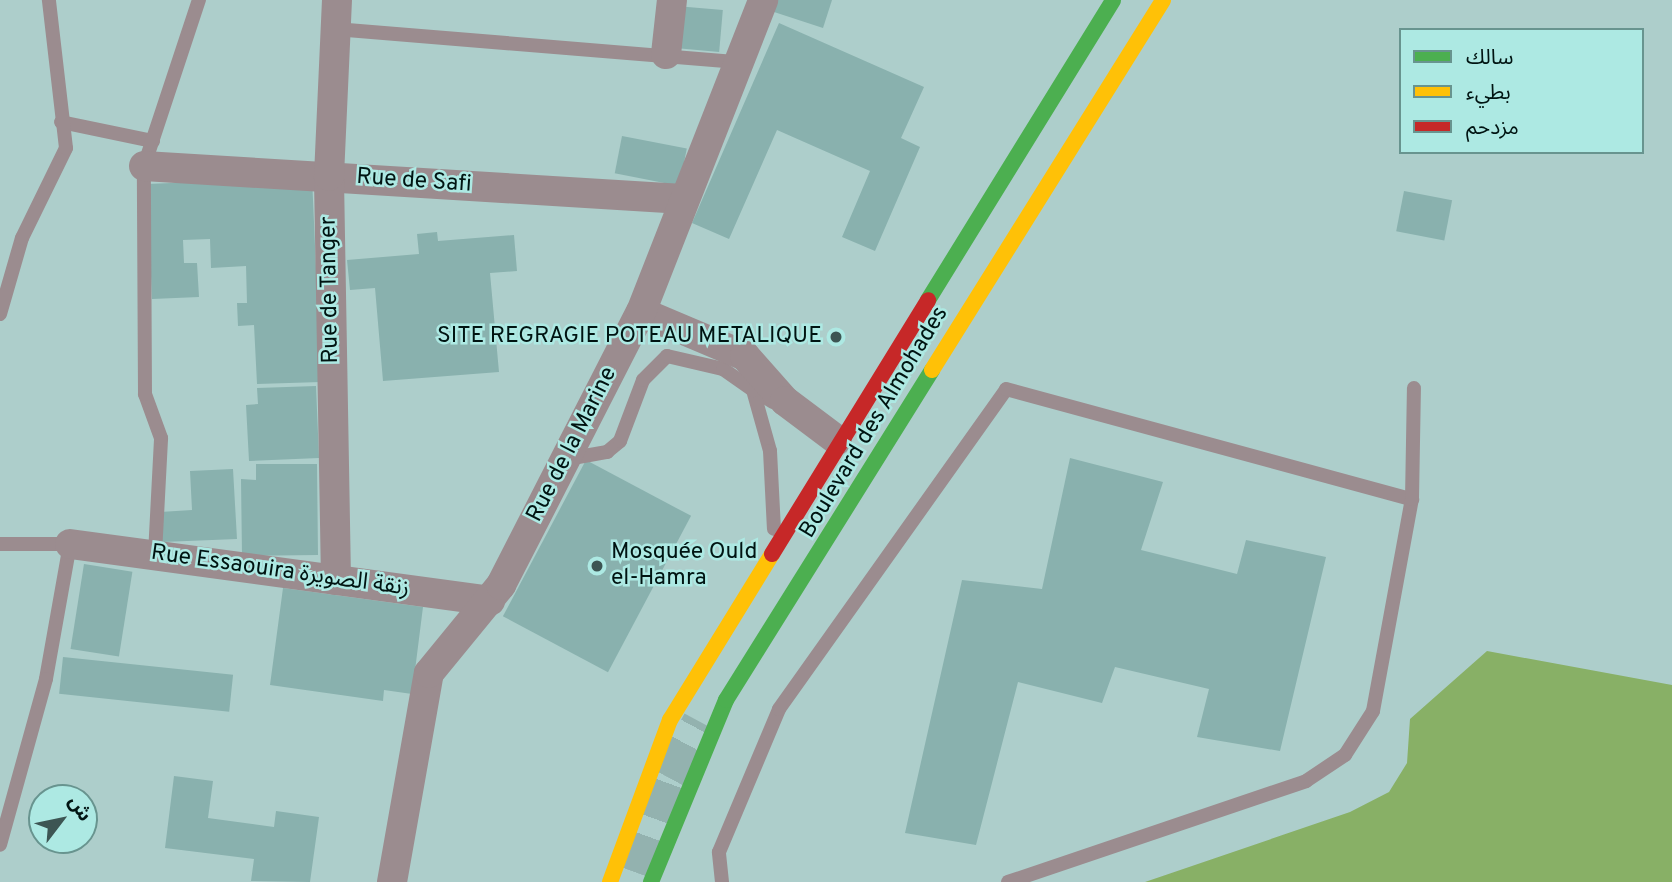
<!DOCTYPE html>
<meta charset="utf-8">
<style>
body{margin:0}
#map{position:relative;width:1672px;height:882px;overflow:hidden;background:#adcecb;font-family:Overpass,"Noto Sans Arabic",sans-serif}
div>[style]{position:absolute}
.water>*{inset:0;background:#88b066}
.building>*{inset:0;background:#89b1ae;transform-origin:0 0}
.highway-tunnel>*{height:38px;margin-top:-19px;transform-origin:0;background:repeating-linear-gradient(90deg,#93b2af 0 38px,transparent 0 57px)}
.lane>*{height:14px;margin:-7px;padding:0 7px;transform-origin:7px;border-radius:7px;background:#9b8c8f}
.street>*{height:30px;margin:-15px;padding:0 15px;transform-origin:15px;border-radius:15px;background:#9b8c8f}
.fast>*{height:16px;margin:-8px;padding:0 8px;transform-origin:8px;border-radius:8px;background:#4caf50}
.slow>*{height:16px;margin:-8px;padding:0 8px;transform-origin:8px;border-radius:8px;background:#ffc107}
.jam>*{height:16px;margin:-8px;padding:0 8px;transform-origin:8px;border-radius:8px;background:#c62828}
.dots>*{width:19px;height:19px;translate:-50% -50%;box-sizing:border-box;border:4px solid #ade9e3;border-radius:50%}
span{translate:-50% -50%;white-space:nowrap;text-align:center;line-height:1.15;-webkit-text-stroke:5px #ade9e3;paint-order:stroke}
.street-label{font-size:23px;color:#001412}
.poi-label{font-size:23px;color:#001412}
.right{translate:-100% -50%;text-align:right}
.left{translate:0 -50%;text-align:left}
.legend{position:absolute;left:1399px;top:28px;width:245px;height:126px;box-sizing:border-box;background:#ade9e3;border:2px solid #68948f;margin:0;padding:9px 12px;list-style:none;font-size:21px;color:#001412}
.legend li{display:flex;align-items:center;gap:14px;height:35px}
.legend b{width:35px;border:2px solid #68948f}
.north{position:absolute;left:28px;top:784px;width:70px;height:70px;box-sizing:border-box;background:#ade9e3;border:2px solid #68948f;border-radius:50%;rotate:58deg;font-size:19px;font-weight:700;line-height:28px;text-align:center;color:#001412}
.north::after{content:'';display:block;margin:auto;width:24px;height:32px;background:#3d5553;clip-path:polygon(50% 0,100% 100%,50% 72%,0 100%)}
</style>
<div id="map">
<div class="water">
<i style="clip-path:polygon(1487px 651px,1672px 685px,1672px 882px,1145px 882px,1350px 812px,1389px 792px,1407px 763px,1410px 719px)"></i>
</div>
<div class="building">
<i style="clip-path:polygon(775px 0,832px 0,823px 28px,771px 11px)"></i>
<i style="left:676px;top:6px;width:47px;height:42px;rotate:5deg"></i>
<i style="clip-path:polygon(779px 23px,924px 87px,901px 138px,920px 147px,875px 251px,842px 237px,870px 171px,777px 130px,729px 239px,692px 223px)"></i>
<i style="left:622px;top:136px;width:66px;height:38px;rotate:11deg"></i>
<i style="clip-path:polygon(312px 177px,321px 382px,257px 384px,254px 325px,238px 326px,237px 303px,247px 303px,246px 266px,211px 268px,210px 239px,183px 240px,184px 263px,197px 263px,199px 297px,152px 299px,147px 184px)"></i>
<i style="left:1404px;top:191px;width:49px;height:41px;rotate:11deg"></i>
<i style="clip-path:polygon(437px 232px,438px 241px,514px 235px,517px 271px,490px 273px,499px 372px,383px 381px,375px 288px,350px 290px,347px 260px,419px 254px,417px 234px)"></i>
<i style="clip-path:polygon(316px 386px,319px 458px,249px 461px,246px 405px,258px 404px,257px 388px)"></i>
<i style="clip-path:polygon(1070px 458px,1163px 482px,1141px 550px,1237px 574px,1246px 540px,1326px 557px,1280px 751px,1197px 737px,1209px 689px,1115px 667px,1102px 703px,1018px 682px,976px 845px,905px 833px,962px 580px,1042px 589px)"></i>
<i style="left:586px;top:460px;width:119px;height:177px;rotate:28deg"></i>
<i style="clip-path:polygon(256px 464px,317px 464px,318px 555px,242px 556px,241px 479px,256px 480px)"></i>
<i style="clip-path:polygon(233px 469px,237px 539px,162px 542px,160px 512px,192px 510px,190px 471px)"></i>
<i style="left:84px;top:564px;width:49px;height:86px;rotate:9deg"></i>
<i style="clip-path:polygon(283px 588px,423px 607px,412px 694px,384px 690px,383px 701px,270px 685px)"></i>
<i style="left:63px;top:657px;width:171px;height:37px;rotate:6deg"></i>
<i style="clip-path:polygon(174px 776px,213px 781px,208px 818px,274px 827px,276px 811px,319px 817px,310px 882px,251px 881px,254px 859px,165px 848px)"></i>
</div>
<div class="highway-tunnel">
<i style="left:637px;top:873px;width:100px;rotate:-70.1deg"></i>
<i style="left:671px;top:779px;width:64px;rotate:-61.8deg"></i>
</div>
<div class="lane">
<i style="left:335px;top:29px;width:404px;rotate:4.7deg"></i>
<i style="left:61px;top:122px;width:94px;rotate:11.7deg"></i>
<i style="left:0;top:314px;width:79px;rotate:-73.9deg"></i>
<i style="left:22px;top:238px;width:100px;rotate:-63.9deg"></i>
<i style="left:66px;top:148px;width:149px;rotate:-96.6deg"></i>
<i style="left:773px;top:402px;width:23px;rotate:-149deg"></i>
<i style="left:753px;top:390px;width:63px;rotate:74.4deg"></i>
<i style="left:770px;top:451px;width:78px;rotate:87.1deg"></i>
<i style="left:567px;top:459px;width:41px;rotate:-9.9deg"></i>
<i style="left:607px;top:452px;width:17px;rotate:-40deg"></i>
<i style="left:620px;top:441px;width:65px;rotate:-69.3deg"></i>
<i style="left:643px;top:380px;width:34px;rotate:-45deg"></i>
<i style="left:667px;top:356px;width:57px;rotate:13.1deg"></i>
<i style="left:723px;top:369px;width:37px;rotate:35deg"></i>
<i style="left:0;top:544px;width:70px"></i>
<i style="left:70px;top:544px;width:137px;rotate:100.1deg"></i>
<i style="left:46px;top:679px;width:172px;rotate:105.5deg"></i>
<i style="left:155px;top:554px;width:116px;rotate:-87deg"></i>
<i style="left:161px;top:438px;width:47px;rotate:-110deg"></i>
<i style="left:145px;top:394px;width:228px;rotate:-90.3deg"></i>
<i style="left:144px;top:166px;width:175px;rotate:-71.7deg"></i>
<i style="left:722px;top:882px;width:30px;rotate:-96deg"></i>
<i style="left:719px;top:852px;width:155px;rotate:-67.2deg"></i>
<i style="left:779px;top:709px;width:392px;rotate:-54.6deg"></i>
<i style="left:1006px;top:389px;width:421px;rotate:15.2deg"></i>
<i style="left:1008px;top:882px;width:315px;rotate:-18.7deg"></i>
<i style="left:1306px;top:781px;width:47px;rotate:-33.7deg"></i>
<i style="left:1345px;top:755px;width:52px;rotate:-57.5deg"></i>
<i style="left:1373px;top:711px;width:216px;rotate:-79.6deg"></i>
<i style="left:1412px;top:499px;width:111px;rotate:-89deg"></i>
</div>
<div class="street">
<i style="left:666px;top:54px;width:54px;rotate:-83.7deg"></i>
<i style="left:144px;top:166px;width:540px;rotate:3.5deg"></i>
<i style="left:641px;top:312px;width:113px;rotate:22.9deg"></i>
<i style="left:745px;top:356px;width:60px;rotate:48.4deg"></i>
<i style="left:785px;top:401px;width:65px;rotate:36.9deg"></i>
<i style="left:70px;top:544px;width:424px;rotate:7.7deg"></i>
<i style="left:336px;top:580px;width:404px;rotate:-91deg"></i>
<i style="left:329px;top:176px;width:176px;rotate:-87.4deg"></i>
<i style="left:392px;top:882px;width:212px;rotate:-80deg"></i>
<i style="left:429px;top:673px;width:114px;rotate:-50.7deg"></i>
<i style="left:501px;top:585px;width:307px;rotate:-62.9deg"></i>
<i style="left:641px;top:312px;width:335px;rotate:-68.6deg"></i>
</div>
<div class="fast">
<i style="left:928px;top:300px;width:352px;rotate:-58.3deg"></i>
<i style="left:651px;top:882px;width:197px;rotate:-67.6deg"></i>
<i style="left:726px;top:700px;width:389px;rotate:-58deg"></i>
</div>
<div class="slow">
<i style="left:932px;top:370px;width:436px;rotate:-58deg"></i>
<i style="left:610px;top:882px;width:173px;rotate:-69.7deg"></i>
<i style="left:670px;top:720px;width:195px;rotate:-58.4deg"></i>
</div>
<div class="jam">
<i style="left:772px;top:554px;width:298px;rotate:-58.4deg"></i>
</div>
<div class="dots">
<i style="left:836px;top:337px;background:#3d5553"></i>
<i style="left:597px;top:566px;background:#3d5553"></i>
</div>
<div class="street-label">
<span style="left:414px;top:182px;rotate:4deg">Rue de Safi</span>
<span style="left:331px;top:290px;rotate:-91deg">Rue de Tanger</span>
<span style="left:875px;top:423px;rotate:-59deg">Boulevard des Almohades</span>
<span style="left:573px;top:445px;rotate:-63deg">Rue de la Marine</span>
<span style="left:280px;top:572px;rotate:8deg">Rue Essaouira زنقة الصويرة</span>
</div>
<div class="poi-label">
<span class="right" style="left:822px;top:337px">SITE REGRAGIE POTEAU METALIQUE</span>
<span class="left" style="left:611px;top:566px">Mosquée Ould<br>el-Hamra</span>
</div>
<ul class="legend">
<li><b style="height:9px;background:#4caf50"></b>سالك</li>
<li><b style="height:9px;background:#ffc107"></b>بطيء</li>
<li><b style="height:9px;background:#c62828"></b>مزدحم</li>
</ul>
<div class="north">ش</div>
</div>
